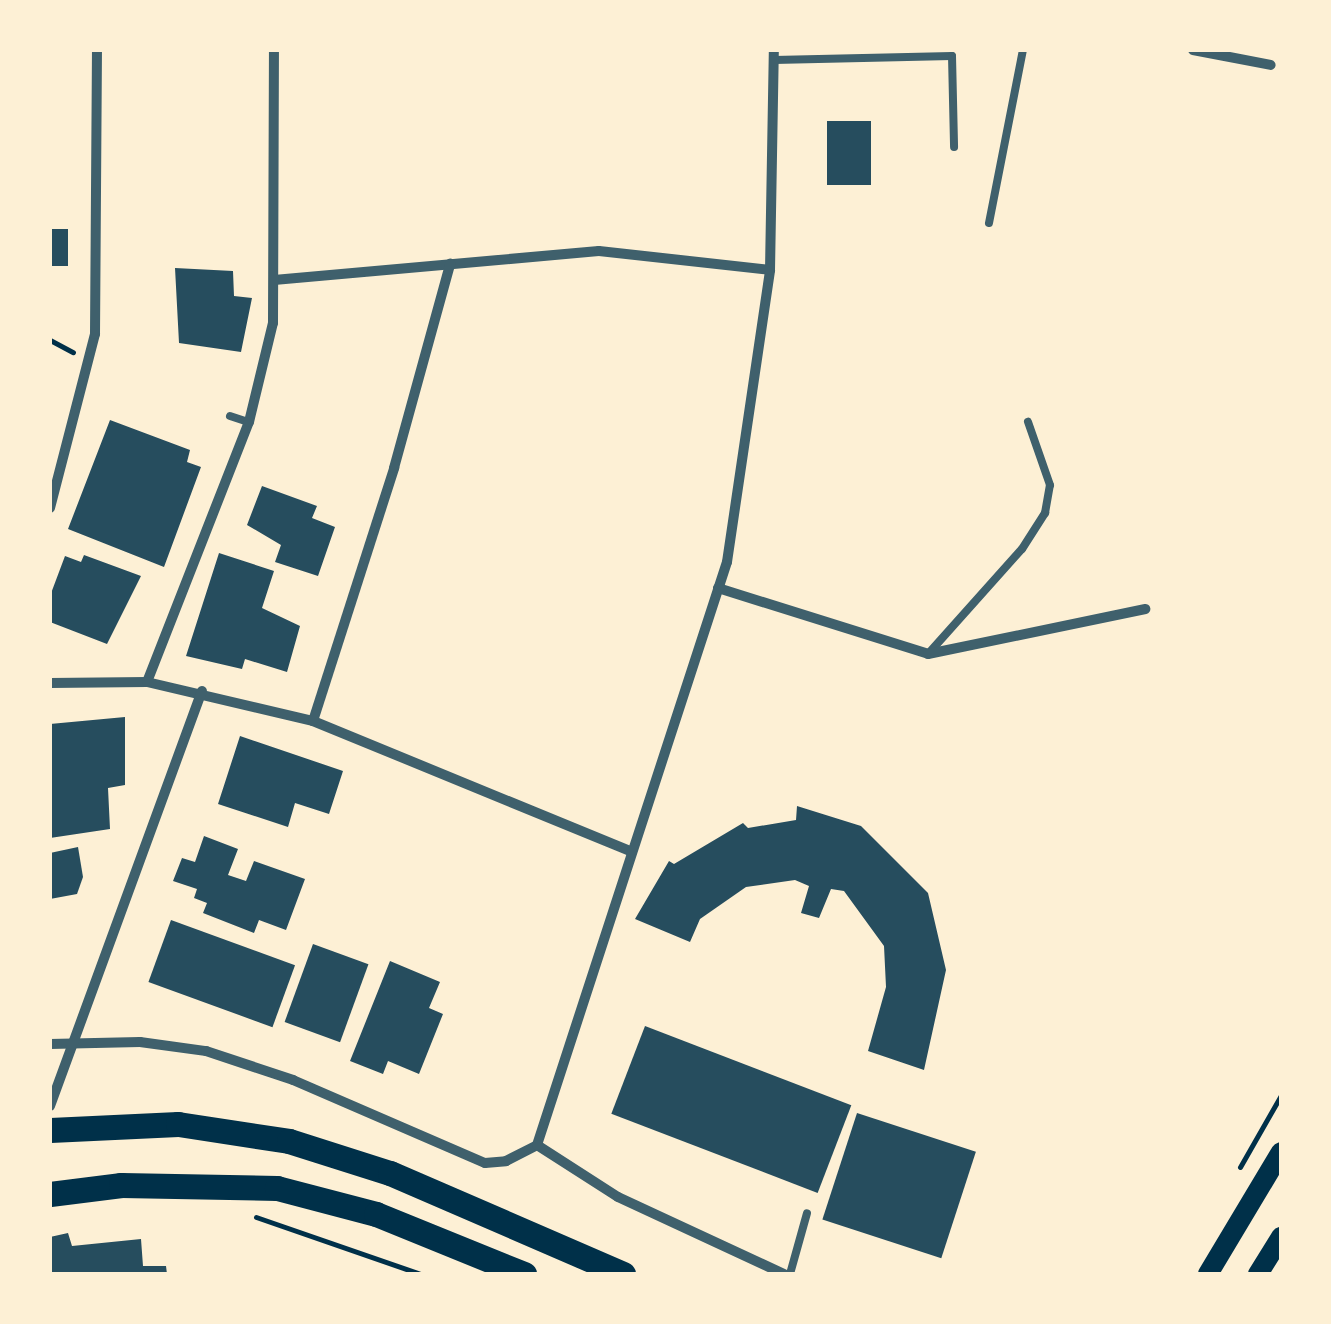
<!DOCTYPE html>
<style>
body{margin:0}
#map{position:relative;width:1331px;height:1324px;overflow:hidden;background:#fdf0d5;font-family:Barlow,sans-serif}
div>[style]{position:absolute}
.building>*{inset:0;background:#264d5e;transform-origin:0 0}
.path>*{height:5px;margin:-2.5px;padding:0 2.5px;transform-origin:2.5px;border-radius:2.5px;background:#003049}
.service>*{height:8px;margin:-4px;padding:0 4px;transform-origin:4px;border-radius:4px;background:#3f606c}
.minor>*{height:10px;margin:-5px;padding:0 5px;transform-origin:5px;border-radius:5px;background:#3f606c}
.secondary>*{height:20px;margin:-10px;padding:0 10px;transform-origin:10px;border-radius:10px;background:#003049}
.primary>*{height:25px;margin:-12.5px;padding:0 12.5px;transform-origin:12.5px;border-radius:12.5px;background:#003049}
span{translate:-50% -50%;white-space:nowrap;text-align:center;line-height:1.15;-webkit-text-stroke:8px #fdf0d5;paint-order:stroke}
.frame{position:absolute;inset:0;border:52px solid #fdf0d5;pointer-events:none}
</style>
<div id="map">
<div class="building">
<i style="left:827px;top:121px;width:44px;height:64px"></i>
<i style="left:68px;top:229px;width:37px;height:18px;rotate:90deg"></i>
<i style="clip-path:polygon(175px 268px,233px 271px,234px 296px,252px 298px,241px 352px,179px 343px)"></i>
<i style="clip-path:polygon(110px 420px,190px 450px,187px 462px,201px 467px,164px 567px,68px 529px)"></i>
<i style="clip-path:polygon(262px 486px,317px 506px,312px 518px,335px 527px,318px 576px,275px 562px,281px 545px,247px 525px)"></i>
<i style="clip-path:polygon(219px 553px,274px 571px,262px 608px,300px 626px,287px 672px,245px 659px,242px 669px,186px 656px)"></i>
<i style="clip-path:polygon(84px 555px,141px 576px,107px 644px,50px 622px,50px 596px,65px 556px,81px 562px)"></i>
<i style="clip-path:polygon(125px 717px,125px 785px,108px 788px,110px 829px,50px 838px,50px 724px)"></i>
<i style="clip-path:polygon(240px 736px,343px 771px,329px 814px,295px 803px,288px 827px,218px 804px)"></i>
<i style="clip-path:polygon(797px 806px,861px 826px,928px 893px,946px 970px,924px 1070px,868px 1051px,886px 987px,884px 946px,844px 891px,831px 889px,819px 918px,801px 913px,809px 886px,795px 880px,746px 887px,700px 919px,690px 942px,635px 919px,669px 861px,674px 864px,743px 823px,748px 828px,796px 820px)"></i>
<i style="clip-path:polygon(204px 836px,238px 849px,228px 875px,246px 881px,254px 861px,305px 879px,286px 930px,259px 920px,254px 933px,203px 913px,207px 903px,194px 898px,197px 889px,173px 881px,182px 858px,195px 862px)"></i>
<i style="clip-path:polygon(78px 847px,83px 877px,77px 894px,50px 899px,50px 853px)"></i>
<i style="left:171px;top:920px;width:132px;height:66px;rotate:20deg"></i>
<i style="left:313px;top:944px;width:59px;height:83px;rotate:20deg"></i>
<i style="clip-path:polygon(390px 961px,440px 982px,429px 1008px,443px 1014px,419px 1074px,388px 1061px,383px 1074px,350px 1061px)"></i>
<i style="left:645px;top:1026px;width:221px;height:94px;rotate:21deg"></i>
<i style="left:857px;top:1113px;width:125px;height:112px;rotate:18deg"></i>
<i style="clip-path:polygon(68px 1233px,72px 1246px,141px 1239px,143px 1266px,166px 1266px,167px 1274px,50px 1274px,50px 1237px)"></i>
</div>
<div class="path">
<i style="left:50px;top:340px;width:26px;rotate:28deg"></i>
<i style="left:1240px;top:1167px;width:83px;rotate:-60.3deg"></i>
<i style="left:256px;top:1217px;width:175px;rotate:19.1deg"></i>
</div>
<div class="service">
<i style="left:774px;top:60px;width:178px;rotate:-1.3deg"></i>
<i style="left:952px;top:56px;width:91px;rotate:88.7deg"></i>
<i style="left:989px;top:223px;width:176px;rotate:-78.9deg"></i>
<i style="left:230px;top:416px;width:20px;rotate:18deg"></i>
<i style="left:928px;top:654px;width:141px;rotate:-48.2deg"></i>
<i style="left:1022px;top:549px;width:43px;rotate:-57.4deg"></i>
<i style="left:1045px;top:513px;width:28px;rotate:-80deg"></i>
<i style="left:1050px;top:485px;width:67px;rotate:-109.2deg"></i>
<i style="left:790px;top:1274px;width:63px;rotate:-74.4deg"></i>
</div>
<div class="minor">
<i style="left:1193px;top:50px;width:79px;rotate:10.9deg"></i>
<i style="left:274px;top:280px;width:326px;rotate:-5.1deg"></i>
<i style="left:599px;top:251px;width:172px;rotate:6.3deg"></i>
<i style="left:50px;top:508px;width:180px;rotate:-75.5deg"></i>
<i style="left:95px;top:334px;width:284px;rotate:-89.6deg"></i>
<i style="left:718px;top:588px;width:220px;rotate:17.4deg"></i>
<i style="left:928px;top:654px;width:222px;rotate:-11.7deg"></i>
<i style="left:147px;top:682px;width:279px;rotate:-68.6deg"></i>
<i style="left:249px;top:422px;width:102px;rotate:-76.4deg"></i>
<i style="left:273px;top:323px;width:273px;rotate:-89.8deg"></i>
<i style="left:50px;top:683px;width:97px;rotate:-0.6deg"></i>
<i style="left:147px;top:682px;width:171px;rotate:13.2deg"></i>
<i style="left:313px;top:721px;width:343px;rotate:22.3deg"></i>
<i style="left:313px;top:721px;width:266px;rotate:-72.2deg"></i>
<i style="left:394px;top:468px;width:212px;rotate:-74.6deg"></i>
<i style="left:50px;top:1044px;width:90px;rotate:-1.3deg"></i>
<i style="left:140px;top:1042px;width:67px;rotate:7.8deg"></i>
<i style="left:206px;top:1051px;width:92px;rotate:18.4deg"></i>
<i style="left:293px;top:1080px;width:209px;rotate:23.4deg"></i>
<i style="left:485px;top:1163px;width:21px;rotate:-5deg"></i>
<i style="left:506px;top:1161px;width:35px;rotate:-27deg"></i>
<i style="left:50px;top:1106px;width:442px;rotate:-69.9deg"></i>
<i style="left:537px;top:1145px;width:613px;rotate:-71.95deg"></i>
<i style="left:727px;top:562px;width:295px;rotate:-81.6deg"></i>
<i style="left:770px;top:270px;width:220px;rotate:-89deg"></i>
<i style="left:537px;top:1145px;width:96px;rotate:32.7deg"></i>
<i style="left:618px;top:1197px;width:183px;rotate:24.9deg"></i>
</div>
<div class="secondary">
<i style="left:1208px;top:1274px;width:142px;rotate:-59.1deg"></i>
<i style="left:1258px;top:1274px;width:44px;rotate:-58.1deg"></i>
</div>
<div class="primary">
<i style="left:50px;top:1130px;width:128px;rotate:-2.7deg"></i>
<i style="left:178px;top:1124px;width:112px;rotate:8.7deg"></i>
<i style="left:289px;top:1141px;width:106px;rotate:17.6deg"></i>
<i style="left:390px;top:1173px;width:254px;rotate:23.4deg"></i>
<i style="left:50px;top:1194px;width:72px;rotate:-7.2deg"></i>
<i style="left:121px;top:1185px;width:156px;rotate:1.1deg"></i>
<i style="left:277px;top:1188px;width:102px;rotate:14.7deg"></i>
<i style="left:376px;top:1214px;width:160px;rotate:22.1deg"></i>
</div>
<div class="frame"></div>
</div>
